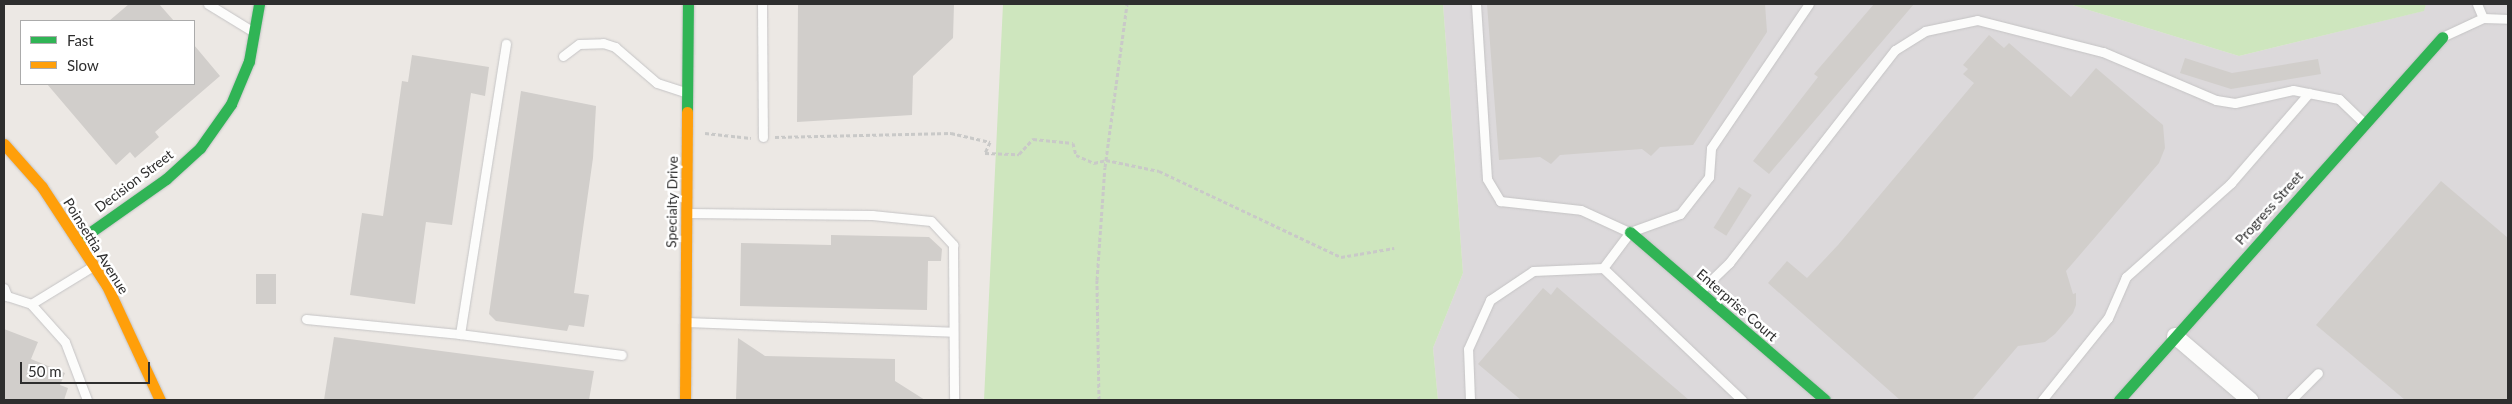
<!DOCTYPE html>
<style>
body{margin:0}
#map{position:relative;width:2512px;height:404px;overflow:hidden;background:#ece8e4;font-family:Lato,sans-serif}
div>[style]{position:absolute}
.industrial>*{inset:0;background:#dcd9db}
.green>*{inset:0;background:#cee6be}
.building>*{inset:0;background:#d1cecb;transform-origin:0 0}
.path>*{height:3px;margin-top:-1.5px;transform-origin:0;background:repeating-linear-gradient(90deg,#c9c9c8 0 4px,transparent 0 6.5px)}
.roads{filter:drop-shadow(0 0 1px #c5c4c5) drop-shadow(0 0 1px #c5c4c5)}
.lane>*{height:9px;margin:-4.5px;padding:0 4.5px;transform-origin:4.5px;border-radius:4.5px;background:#fcfcfb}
.street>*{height:16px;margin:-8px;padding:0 8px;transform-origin:8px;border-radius:8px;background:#fcfcfb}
.fast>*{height:11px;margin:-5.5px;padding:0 5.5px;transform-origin:5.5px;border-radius:5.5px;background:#30b455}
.slow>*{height:11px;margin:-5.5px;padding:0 5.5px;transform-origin:5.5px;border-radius:5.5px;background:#ff9f0a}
span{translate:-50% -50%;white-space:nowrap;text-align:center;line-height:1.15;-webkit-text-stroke:5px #fff;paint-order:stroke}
.street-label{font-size:14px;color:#2e2e2e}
.frame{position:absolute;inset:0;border:5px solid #2e2e2e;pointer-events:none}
.legend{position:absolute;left:20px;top:20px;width:175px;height:65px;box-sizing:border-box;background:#fff;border:1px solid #ababab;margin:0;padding:6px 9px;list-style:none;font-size:15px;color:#2e2e2e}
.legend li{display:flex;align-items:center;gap:10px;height:25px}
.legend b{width:25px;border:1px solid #ababab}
.scale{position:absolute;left:20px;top:362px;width:130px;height:22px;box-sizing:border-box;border:2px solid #2e2e2e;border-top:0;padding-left:6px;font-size:15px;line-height:18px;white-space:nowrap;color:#2e2e2e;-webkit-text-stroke:4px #fff;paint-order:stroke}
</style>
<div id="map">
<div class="industrial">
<i style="clip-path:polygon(1443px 4px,2069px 4px,2239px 56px,2423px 11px,2426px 4px,2508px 4px,2508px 400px,1438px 400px,1433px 348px,1463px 273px)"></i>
</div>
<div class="green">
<i style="clip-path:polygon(1003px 4px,1443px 4px,1463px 273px,1433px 348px,1438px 400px,984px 400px)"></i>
<i style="clip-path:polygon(2069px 4px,2426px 4px,2424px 11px,2239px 56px)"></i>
</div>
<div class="building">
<i style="clip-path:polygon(129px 4px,159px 4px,174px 21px,109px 21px)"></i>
<i style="clip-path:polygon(798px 4px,954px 4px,953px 38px,913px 76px,912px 115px,797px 122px)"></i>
<i style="clip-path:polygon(1487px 4px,1765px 4px,1767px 32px,1693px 145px,1660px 147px,1651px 156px,1642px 149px,1560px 155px,1551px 164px,1540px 157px,1499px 160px)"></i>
<i style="clip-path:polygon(1874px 4px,1914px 4px,1769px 174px,1753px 161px,1818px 77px,1814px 74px)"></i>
<i style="clip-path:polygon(1989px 35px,2004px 48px,2009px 43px,2071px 97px,2096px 68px,2163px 125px,2165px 148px,2159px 163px,2066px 271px,2073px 294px,2076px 293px,2076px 305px,2073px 313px,2055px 334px,2045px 342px,2018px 346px,1972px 400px,1900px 400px,1768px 283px,1787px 261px,1807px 278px,1838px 245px,1974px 83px,1963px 74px,1968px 69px,1963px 65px)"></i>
<i style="clip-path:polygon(194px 45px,220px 76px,155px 132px,159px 137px,135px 158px,130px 152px,116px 165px,47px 84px,194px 84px)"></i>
<i style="clip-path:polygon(412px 55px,489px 67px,485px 96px,471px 93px,452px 225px,426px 222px,415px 304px,350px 295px,362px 213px,383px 216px,402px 81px,408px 82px)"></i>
<i style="clip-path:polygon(2185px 58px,2232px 73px,2318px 59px,2321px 74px,2231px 89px,2180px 73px)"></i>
<i style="clip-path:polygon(521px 91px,596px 106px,593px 158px,574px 293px,589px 295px,584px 327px,569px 325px,567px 331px,496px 321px,489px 314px)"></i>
<i style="clip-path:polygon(2441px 181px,2508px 238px,2508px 400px,2405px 400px,2316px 325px)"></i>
<i style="left:1739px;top:187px;width:15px;height:48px;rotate:32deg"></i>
<i style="clip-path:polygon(831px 235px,929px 237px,942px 249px,941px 261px,928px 261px,927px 310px,740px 306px,741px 243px,831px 245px)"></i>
<i style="left:256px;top:274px;width:20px;height:30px"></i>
<i style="clip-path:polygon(1557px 287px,1689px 400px,1521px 400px,1478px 364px,1543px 288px,1551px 295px)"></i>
<i style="clip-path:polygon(4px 329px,38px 342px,31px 359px,65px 373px,60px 385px,68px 388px,64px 400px,4px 400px)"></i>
<i style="clip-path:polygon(334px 337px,594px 371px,589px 400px,324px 400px)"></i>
<i style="clip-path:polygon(738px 338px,765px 356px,895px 359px,895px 381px,925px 400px,736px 400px)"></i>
</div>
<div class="path">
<i style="left:705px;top:133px;width:46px;rotate:6.2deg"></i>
<i style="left:775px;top:137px;width:176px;rotate:-1.3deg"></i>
<i style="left:951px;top:133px;width:40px;rotate:13deg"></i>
<i style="left:990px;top:142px;width:12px;rotate:114deg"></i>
<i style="left:985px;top:153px;width:34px;rotate:2deg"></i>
<i style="left:1019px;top:154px;width:21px;rotate:-47deg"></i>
<i style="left:1033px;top:139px;width:40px;rotate:5.7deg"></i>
<i style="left:1073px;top:143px;width:12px;rotate:76deg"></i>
<i style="left:1076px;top:155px;width:20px;rotate:24deg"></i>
<i style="left:1094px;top:163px;width:12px;rotate:-14deg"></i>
<i style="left:1106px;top:160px;width:54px;rotate:11.7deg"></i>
<i style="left:1159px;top:171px;width:201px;rotate:25.3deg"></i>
<i style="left:1341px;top:257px;width:54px;rotate:-9.6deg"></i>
<i style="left:1099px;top:400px;width:120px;rotate:-91deg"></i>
<i style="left:1097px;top:280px;width:113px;rotate:-86deg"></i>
<i style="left:1105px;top:167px;width:164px;rotate:-82.3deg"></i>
</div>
<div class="roads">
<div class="lane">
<i style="left:208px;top:4px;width:52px;rotate:31.5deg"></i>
<i style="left:762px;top:4px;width:133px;rotate:89.6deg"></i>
<i style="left:1476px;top:4px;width:175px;rotate:86.4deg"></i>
<i style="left:1487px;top:179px;width:26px;rotate:59deg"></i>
<i style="left:1500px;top:201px;width:81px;rotate:6.3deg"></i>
<i style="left:1581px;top:210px;width:53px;rotate:24.6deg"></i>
<i style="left:2477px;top:4px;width:15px;rotate:67deg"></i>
<i style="left:2442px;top:37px;width:45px;rotate:-24.9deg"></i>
<i style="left:2483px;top:18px;width:25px;rotate:2deg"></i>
<i style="left:563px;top:56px;width:20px;rotate:-37deg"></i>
<i style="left:579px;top:44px;width:24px;rotate:-2deg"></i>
<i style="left:603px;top:43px;width:13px;rotate:18deg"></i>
<i style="left:615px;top:47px;width:55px;rotate:40.6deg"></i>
<i style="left:657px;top:83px;width:32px;rotate:18deg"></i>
<i style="left:687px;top:213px;width:185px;rotate:0.6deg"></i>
<i style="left:872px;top:215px;width:59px;rotate:5.8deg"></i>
<i style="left:931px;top:221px;width:33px;rotate:47deg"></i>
<i style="left:953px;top:245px;width:155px;rotate:89.6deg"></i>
<i style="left:1603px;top:268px;width:192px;rotate:43.5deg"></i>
<i style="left:4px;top:288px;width:9px;rotate:69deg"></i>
<i style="left:7px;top:296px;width:25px;rotate:18deg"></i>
<i style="left:31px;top:304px;width:51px;rotate:48.2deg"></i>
<i style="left:65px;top:342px;width:62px;rotate:69.2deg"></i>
<i style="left:1699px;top:292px;width:42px;rotate:-44deg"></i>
<i style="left:1729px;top:263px;width:270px;rotate:-52.1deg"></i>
<i style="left:1895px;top:50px;width:36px;rotate:-32deg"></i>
<i style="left:1925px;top:31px;width:53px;rotate:-11.9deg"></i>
<i style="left:1977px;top:20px;width:130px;rotate:14.3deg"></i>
<i style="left:2103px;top:52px;width:123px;rotate:23deg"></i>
<i style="left:2216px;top:100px;width:19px;rotate:9deg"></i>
<i style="left:2235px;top:103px;width:59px;rotate:-12.6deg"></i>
<i style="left:2293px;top:90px;width:47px;rotate:11.1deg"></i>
<i style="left:2339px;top:99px;width:35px;rotate:44deg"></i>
<i style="left:31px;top:304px;width:73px;rotate:-31.5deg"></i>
<i style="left:306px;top:319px;width:155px;rotate:5.6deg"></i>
<i style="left:460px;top:334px;width:294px;rotate:-81deg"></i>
<i style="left:686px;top:322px;width:267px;rotate:2.1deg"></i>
<i style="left:460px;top:334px;width:163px;rotate:7.4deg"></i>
<i style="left:1470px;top:400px;width:51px;rotate:-92.2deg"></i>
<i style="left:1468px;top:349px;width:54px;rotate:-65.8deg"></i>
<i style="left:1490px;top:300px;width:52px;rotate:-34deg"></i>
<i style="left:1533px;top:271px;width:70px;rotate:-2.5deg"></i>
<i style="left:1603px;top:268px;width:45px;rotate:-53.1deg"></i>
<i style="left:1630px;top:232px;width:53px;rotate:-19.8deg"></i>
<i style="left:1680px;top:214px;width:47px;rotate:-51.9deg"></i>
<i style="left:1709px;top:177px;width:29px;rotate:-86deg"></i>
<i style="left:1711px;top:148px;width:174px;rotate:-55.8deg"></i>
<i style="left:2042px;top:400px;width:105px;rotate:-51.2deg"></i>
<i style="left:2108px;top:318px;width:45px;rotate:-66.3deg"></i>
<i style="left:2126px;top:277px;width:141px;rotate:-41.8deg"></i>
<i style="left:2231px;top:183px;width:119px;rotate:-49.1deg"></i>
<i style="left:2291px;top:400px;width:38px;rotate:-45deg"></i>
</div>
<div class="street">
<i style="left:2175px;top:336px;width:99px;rotate:40.5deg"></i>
</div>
<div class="fast">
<i style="left:687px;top:112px;width:108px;rotate:-89.5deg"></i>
<i style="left:1630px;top:232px;width:257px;rotate:40.7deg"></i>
<i style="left:78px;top:241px;width:108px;rotate:-35.2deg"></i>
<i style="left:166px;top:179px;width:46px;rotate:-42.4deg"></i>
<i style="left:200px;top:148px;width:54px;rotate:-54.8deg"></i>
<i style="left:231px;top:104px;width:47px;rotate:-67.3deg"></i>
<i style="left:249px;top:61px;width:58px;rotate:-80deg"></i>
<i style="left:2119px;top:400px;width:486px;rotate:-48.3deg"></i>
</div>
<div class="slow">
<i style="left:4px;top:144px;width:57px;rotate:48.5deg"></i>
<i style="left:42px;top:187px;width:118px;rotate:56.7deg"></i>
<i style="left:107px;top:286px;width:126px;rotate:65.1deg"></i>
<i style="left:685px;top:400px;width:288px;rotate:-89.6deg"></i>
</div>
</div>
<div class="street-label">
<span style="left:134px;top:181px;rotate:-37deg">Decision Street</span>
<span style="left:672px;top:202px;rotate:-89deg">Specialty Drive</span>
<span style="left:2269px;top:208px;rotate:-48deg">Progress Street</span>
<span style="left:96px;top:246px;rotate:58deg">Poinsettia Avenue</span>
<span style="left:1737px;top:305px;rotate:41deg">Enterprise Court</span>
</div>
<div class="frame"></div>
<ul class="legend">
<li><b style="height:6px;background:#30b455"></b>Fast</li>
<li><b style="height:6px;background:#ff9f0a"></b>Slow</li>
</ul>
<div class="scale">50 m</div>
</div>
